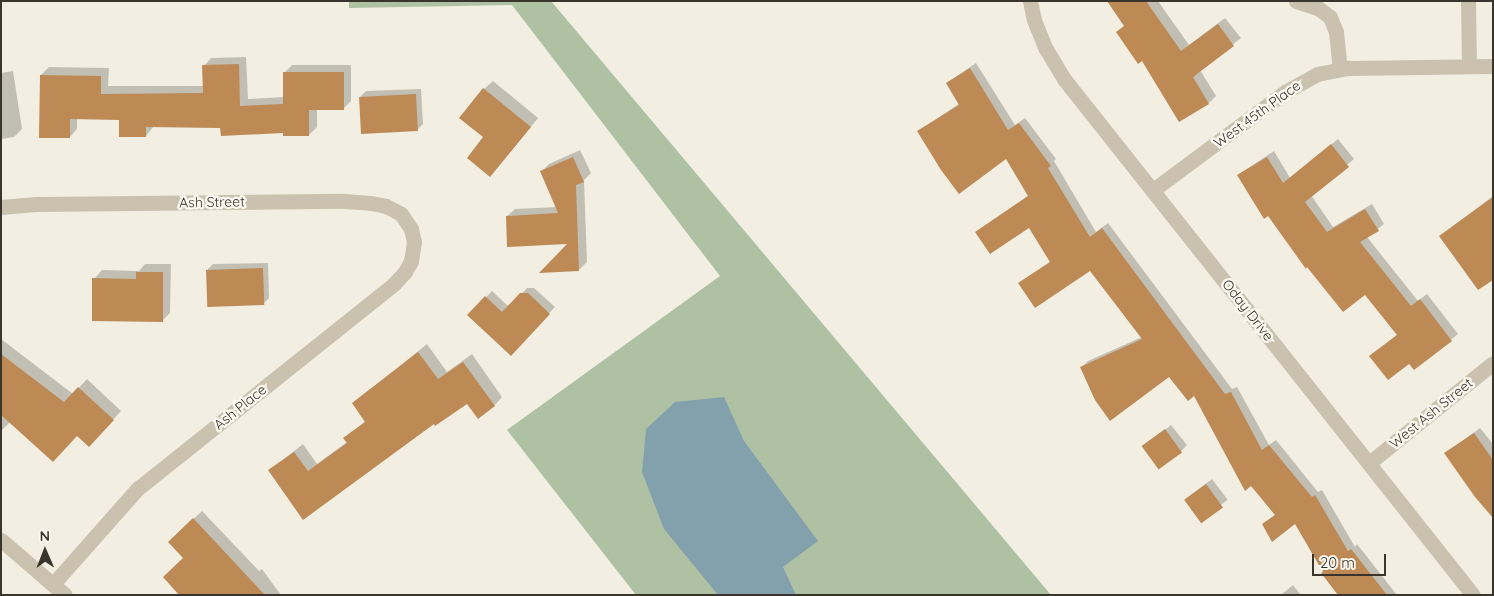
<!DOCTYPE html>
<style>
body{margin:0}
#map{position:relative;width:1494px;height:596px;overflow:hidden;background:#f2efe2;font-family:Quicksand,sans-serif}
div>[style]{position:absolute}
.green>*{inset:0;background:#afc1a3}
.water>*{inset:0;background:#83a1ad}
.shadow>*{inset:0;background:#0003;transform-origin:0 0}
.building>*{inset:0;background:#bd8955;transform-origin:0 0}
.minor>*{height:15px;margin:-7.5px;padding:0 7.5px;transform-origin:7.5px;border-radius:7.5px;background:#cac2af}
span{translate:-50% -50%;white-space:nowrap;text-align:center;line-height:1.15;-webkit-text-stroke:5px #faf7ef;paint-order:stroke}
.street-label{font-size:14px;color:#39342c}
.frame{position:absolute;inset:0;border:2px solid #39342c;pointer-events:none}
.north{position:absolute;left:20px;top:526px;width:50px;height:50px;-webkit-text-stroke:4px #faf7ef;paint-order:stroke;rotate:359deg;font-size:14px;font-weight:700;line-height:20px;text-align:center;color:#39342c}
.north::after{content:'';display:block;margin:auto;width:18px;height:22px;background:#39342c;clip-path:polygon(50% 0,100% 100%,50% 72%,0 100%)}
.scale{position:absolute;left:1312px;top:554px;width:74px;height:22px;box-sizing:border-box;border:2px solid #39342c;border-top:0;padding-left:6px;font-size:15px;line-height:18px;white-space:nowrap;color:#39342c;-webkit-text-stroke:4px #faf7ef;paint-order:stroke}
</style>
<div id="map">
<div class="green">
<i style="clip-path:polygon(349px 1px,551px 1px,1051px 595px,636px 595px,507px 430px,720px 276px,512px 5px,349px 8px)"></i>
</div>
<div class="water">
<i style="clip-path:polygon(724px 397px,744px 441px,818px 541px,783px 567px,796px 595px,718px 595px,664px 529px,642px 472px,646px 429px,675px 402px)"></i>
</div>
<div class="shadow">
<i style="clip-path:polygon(1108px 1px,1158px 1px,1189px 45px,1225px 18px,1241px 38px,1200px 70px,1216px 96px,1209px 103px,1179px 121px,1142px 60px,1118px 32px,1125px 25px)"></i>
<i style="clip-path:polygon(246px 57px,248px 99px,284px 97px,284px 73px,292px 65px,351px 65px,351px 101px,343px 109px,317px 109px,317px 127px,309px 135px,222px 127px,154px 126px,146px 136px,120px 118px,77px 118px,77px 129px,70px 137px,41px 75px,49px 67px,109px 68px,108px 86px,204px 86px,204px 66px,211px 58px)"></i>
<i style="clip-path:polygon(976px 63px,1015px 125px,1025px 118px,1056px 159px,1054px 161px,1096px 232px,1108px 223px,1232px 389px,1237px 387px,1269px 445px,1276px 440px,1318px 492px,1322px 490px,1355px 547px,1357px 544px,1397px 595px,1339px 595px,1295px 522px,1264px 524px,1276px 514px,1195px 395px,1169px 375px,1082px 367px,1088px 361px,1142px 337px,1090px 269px,1020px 283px,1051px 261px,1029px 226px,977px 232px,1029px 195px,1006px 157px,919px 131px,960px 103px,947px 83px)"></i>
<i style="clip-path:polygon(13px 71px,22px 129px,14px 137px,1px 139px,1px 73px)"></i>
<i style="clip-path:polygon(493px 81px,538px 118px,498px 167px,485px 137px,484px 89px)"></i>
<i style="clip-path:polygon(421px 89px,423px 124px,417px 130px,360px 97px,366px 91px)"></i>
<i style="clip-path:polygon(1338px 139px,1354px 159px,1311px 195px,1333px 227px,1372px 204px,1384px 224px,1367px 237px,1418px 301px,1427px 294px,1458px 334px,1414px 369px,1409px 362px,1371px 356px,1398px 334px,1365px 293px,1238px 175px,1274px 151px,1290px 178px)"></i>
<i style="clip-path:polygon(580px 150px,591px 173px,584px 180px,587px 262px,579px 270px,570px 243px,507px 216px,515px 209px,557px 207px,541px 172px,549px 164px)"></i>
<i style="clip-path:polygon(1493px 196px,1493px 278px,1440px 236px)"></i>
<i style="clip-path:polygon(268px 263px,269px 298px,263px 304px,207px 270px,213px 264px)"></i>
<i style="clip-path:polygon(145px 264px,171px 264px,170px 313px,162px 321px,94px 279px,102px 270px,139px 271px)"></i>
<i style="clip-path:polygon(527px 288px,534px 288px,555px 307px,511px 354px,469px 315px,492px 291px,509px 307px)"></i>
<i style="clip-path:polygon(1px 339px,73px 394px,87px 379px,121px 411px,97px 437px,10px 422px,1px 431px)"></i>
<i style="clip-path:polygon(427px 344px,447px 372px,472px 354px,502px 397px,494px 406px,467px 402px,434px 422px,304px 518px,269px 471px,303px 444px,317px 464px,347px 442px,345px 438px,366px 421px,354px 403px)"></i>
<i style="clip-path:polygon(1171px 425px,1187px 445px,1181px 451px,1144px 447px)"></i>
<i style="clip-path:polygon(1480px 428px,1493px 444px,1493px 516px,1446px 453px)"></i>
<i style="left:1212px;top:479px;width:26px;height:33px;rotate:53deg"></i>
<i style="clip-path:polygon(202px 511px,259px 571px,262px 569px,281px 595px,181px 595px,184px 558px,169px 542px)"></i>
<i style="clip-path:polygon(1293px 585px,1301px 595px,1281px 595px)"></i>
</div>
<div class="building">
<i style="clip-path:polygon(1107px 1px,1146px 1px,1181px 51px,1218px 24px,1234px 46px,1193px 77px,1209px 104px,1179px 122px,1142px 61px,1138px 64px,1116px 32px,1124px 26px)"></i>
<i style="clip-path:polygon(239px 64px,240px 106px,283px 104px,283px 72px,344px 72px,344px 110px,309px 110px,309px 136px,283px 136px,283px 133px,221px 136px,220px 128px,146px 127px,146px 137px,119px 137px,119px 120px,70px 119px,70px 138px,39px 138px,40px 75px,101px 76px,101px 94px,203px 93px,202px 65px)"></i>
<i style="clip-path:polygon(970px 68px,1008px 130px,1019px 123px,1051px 166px,1048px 168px,1090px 237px,1102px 228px,1225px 394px,1231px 392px,1262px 450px,1269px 445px,1312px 497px,1315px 495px,1348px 551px,1351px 549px,1387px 595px,1338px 595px,1321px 573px,1323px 572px,1295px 524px,1272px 542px,1262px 524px,1275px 515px,1251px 486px,1245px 491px,1194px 396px,1188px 401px,1169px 377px,1110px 421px,1095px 400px,1080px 367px,1142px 339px,1090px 271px,1035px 308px,1018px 283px,1050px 262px,1029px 228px,990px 254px,975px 232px,1028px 196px,1006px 159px,959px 194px,941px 170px,917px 131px,959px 105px,946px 83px)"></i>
<i style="clip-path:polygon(483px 88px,531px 127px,490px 177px,467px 158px,483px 137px,459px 118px)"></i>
<i style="left:416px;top:94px;width:37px;height:57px;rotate:87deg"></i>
<i style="clip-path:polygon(1331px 144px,1349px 167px,1305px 202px,1327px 232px,1365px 209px,1379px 231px,1360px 242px,1411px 306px,1420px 299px,1452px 341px,1414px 370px,1409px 364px,1388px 380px,1369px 356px,1397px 335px,1365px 295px,1343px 312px,1307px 267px,1306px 269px,1268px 216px,1264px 219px,1237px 175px,1267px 157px,1283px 183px)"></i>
<i style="clip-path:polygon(573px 157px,584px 182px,576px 185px,579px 271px,539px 273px,567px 244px,507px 247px,506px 216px,558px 213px,540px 171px)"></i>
<i style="clip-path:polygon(1493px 197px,1493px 280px,1478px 290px,1439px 236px)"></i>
<i style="left:263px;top:268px;width:37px;height:57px;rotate:88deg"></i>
<i style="clip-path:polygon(136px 272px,163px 272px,163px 322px,92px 321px,92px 278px,136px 279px)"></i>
<i style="clip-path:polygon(520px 293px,528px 293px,550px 314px,511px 356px,467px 315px,485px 296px,502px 312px)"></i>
<i style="clip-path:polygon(418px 352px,438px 379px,463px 362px,495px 406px,478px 419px,467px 404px,435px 426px,434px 424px,303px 520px,268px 470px,294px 452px,308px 471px,347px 443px,343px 438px,365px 422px,352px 403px)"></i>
<i style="clip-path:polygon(1px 354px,64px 402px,78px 387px,114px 420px,89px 447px,77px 436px,53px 462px,1px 415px)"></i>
<i style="left:1165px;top:429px;width:29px;height:29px;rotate:54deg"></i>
<i style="clip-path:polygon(1474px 433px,1493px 460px,1493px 518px,1475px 497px,1444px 453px)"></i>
<i style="left:1206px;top:484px;width:29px;height:27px;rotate:54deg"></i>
<i style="clip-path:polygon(193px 518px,265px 595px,179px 595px,163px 577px,183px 558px,168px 542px)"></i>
</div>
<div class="minor">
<i style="left:1030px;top:1px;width:19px;rotate:78deg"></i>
<i style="left:1034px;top:20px;width:31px;rotate:68deg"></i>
<i style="left:1046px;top:49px;width:35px;rotate:59deg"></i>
<i style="left:1064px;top:79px;width:658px;rotate:51.6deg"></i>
<i style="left:1296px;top:1px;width:23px;rotate:18deg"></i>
<i style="left:1318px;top:8px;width:15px;rotate:37deg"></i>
<i style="left:1330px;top:17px;width:16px;rotate:68deg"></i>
<i style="left:1336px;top:32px;width:37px;rotate:84deg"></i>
<i style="left:1468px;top:1px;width:65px;rotate:89.1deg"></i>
<i style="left:1153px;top:190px;width:164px;rotate:-36.6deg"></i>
<i style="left:1285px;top:92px;width:37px;rotate:-29deg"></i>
<i style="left:1317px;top:74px;width:33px;rotate:-11deg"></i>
<i style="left:1349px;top:68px;width:144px;rotate:-0.8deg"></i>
<i style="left:1px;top:207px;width:38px;rotate:-5deg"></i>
<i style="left:39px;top:204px;width:305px;rotate:-0.6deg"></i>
<i style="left:344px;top:201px;width:27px;rotate:4deg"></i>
<i style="left:371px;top:203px;width:15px;rotate:11deg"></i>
<i style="left:386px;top:206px;width:17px;rotate:28deg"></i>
<i style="left:401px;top:214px;width:18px;rotate:56deg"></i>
<i style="left:411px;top:229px;width:13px;rotate:77deg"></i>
<i style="left:414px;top:242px;width:19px;rotate:99deg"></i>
<i style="left:411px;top:261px;width:13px;rotate:119deg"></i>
<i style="left:405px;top:272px;width:16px;rotate:133deg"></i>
<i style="left:394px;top:284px;width:327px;rotate:141.4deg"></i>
<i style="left:138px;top:488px;width:128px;rotate:131.5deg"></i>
<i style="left:1369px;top:463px;width:159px;rotate:-38.9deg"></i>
<i style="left:1px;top:540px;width:84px;rotate:40.7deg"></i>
</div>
<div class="street-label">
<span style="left:1257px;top:114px;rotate:-36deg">West 45th Place</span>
<span style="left:212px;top:202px;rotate:-1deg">Ash Street</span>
<span style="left:1248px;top:310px;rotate:52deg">Oday Drive</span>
<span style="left:240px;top:407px;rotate:-39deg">Ash Place</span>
<span style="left:1431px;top:413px;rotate:-39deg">West Ash Street</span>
</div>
<div class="frame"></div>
<div class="north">N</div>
<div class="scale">20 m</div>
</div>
